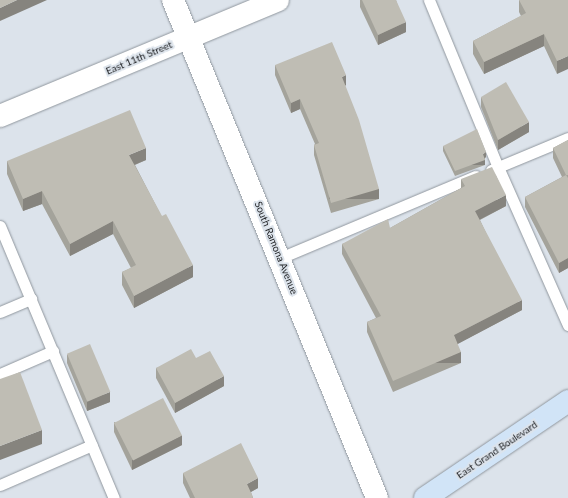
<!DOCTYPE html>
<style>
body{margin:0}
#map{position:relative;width:568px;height:498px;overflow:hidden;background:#dce3eb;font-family:Lato,sans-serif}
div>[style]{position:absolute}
.roads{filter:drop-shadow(0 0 1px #90979e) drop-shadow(0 0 1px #90979e)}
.lane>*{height:11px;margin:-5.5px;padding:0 5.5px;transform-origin:5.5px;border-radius:5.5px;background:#fff}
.street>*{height:22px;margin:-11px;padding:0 11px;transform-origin:11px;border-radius:11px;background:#fff}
.primary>*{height:22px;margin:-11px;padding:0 11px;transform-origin:11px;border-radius:11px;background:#d1e4f7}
.wall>*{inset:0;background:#a4a39b}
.shaded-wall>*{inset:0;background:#86847e;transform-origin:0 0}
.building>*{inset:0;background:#bfbdb4;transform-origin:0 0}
span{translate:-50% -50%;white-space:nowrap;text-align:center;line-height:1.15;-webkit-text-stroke:4px #dce3eb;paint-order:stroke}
.street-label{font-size:10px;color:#1b1d20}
</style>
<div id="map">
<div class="roads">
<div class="lane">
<i style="left:429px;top:0;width:181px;rotate:67.6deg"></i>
<i style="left:498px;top:167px;width:173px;rotate:66.1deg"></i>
<i style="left:491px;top:170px;width:83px;rotate:-22.6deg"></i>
<i style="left:0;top:226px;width:295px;rotate:67.3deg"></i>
<i style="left:280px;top:258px;width:212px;rotate:-22.8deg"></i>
<i style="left:0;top:312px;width:34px;rotate:-23deg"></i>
<i style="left:0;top:374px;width:58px;rotate:-23.5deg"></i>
<i style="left:0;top:485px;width:100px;rotate:-23.5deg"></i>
</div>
<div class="street">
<i style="left:173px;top:0;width:538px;rotate:67.72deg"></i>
<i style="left:0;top:116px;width:301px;rotate:-22.6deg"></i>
</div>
<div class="primary">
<i style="left:425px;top:498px;width:173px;rotate:-34.1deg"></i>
</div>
</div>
<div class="wall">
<i style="clip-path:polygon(360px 0,396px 0,406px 32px,378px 45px,360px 7px)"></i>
<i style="clip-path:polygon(519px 0,568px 0,557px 74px,544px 46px,484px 74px,473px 54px,473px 41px,521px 16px,519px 12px)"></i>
<i style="clip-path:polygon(275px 65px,346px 85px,345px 86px,379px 199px,331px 213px,314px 155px,314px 145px,315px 144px,300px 109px,291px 113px,275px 75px)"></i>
<i style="clip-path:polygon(481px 97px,529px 132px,498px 150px,481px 107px)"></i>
<i style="clip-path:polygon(568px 140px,568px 268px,559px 273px,525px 207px,525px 197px,562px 177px,553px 158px,553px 148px)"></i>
<i style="clip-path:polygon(443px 146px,486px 157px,485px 158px,485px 165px,455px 176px,443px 151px)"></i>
<i style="clip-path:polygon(146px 160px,135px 165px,193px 277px,134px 308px,122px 285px,122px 272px,131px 268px,113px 234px,70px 256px,42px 204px,23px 211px,7px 174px,7px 161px)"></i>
<i style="clip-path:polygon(461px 179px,506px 206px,480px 220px,522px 310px,457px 344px,461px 363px,393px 392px,367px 332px,367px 322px,376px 318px,342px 254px,342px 244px,390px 228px,461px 188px)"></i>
<i style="clip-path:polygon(67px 354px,110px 402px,87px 411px,67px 363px)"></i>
<i style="clip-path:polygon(196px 358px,224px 386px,175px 413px,156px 378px,156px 368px)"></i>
<i style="clip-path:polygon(114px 422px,182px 445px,132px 470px,114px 432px)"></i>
<i style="clip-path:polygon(183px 473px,258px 488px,251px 492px,253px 498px,190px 498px,183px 483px)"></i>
</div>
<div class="shaded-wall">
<i style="clip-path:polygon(17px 0,47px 0,0 21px,0 8px)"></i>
<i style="clip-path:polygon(406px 22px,406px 32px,378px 45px,378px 35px)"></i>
<i style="clip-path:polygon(544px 34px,544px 46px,484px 74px,484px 62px)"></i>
<i style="clip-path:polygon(568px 56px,568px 69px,557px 74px,557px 61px)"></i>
<i style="clip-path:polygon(346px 75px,346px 85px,342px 87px,342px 77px)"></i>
<i style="clip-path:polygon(300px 99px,300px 109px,291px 113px,291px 103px)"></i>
<i style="clip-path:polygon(529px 122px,529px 132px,498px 150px,498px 140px)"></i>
<i style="clip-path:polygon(146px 148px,146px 160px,129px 167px,129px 155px)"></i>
<i style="clip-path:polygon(486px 152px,486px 157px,483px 159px,483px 154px)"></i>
<i style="left:485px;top:160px;width:5px;height:32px;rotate:90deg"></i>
<i style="left:379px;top:189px;width:10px;height:50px;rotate:90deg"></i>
<i style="clip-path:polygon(42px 191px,42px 204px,23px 211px,23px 199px)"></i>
<i style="clip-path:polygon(506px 195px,506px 206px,475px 222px,475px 211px)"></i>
<i style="clip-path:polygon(113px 221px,113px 234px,70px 256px,70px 244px)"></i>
<i style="clip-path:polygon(568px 258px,568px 268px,559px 273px,559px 263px)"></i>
<i style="clip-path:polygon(193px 265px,193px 277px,134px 308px,134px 296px)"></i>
<i style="clip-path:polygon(522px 300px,522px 310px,454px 346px,454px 335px)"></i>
<i style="left:461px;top:352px;width:11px;height:74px;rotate:90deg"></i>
<i style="clip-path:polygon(224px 376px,224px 386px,175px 413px,175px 403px)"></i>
<i style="clip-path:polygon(110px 392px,110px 402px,87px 411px,87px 401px)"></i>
<i style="clip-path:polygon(42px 430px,42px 444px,0 460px,0 446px)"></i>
<i style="clip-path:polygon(182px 435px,182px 445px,132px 470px,132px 460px)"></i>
<i style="clip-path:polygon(258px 478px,258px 488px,247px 494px,247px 484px)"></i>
</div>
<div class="building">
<i style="clip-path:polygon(0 0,17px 0,0 8px)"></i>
<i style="clip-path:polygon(362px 0,396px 0,406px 22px,378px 35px)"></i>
<i style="clip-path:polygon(519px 0,568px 0,568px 56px,557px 61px,544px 34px,484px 62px,473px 41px,526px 13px)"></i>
<i style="clip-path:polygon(332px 42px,346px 75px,342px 77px,359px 120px,379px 189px,331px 203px,314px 145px,319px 143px,300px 99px,291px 103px,275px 65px)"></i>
<i style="clip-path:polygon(506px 82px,529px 122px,498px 140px,481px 97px)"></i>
<i style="clip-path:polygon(130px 110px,146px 148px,129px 155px,162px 216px,166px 214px,193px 265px,134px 296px,122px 272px,136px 265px,113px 221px,70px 244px,42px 191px,23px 199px,7px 161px)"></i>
<i style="clip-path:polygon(477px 129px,486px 152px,483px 154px,485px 160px,455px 171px,443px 146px)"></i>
<i style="clip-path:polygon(568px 140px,568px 175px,566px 175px,553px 148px)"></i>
<i style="clip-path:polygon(492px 167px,506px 195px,475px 211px,522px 300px,454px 335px,461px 352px,393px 381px,367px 322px,381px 316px,342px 244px,388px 219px,390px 228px,465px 186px,461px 179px)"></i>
<i style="clip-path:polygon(566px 175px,568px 178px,568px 258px,559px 263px,525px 197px)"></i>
<i style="left:90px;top:344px;width:52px;height:25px;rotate:67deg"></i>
<i style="clip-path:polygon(191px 349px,196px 358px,210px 351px,224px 376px,175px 403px,156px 368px)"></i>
<i style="clip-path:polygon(20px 372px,42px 430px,0 446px,0 379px)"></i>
<i style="left:163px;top:398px;width:42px;height:55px;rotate:63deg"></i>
<i style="clip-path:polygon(241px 443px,258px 478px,247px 484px,253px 497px,252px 498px,195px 498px,183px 473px)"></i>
</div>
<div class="street-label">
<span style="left:139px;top:58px;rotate:-23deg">East 11th Street</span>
<span style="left:276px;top:248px;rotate:68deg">South Ramona Avenue</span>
<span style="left:497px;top:450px;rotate:-34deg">East Grand Boulevard</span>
</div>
</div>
